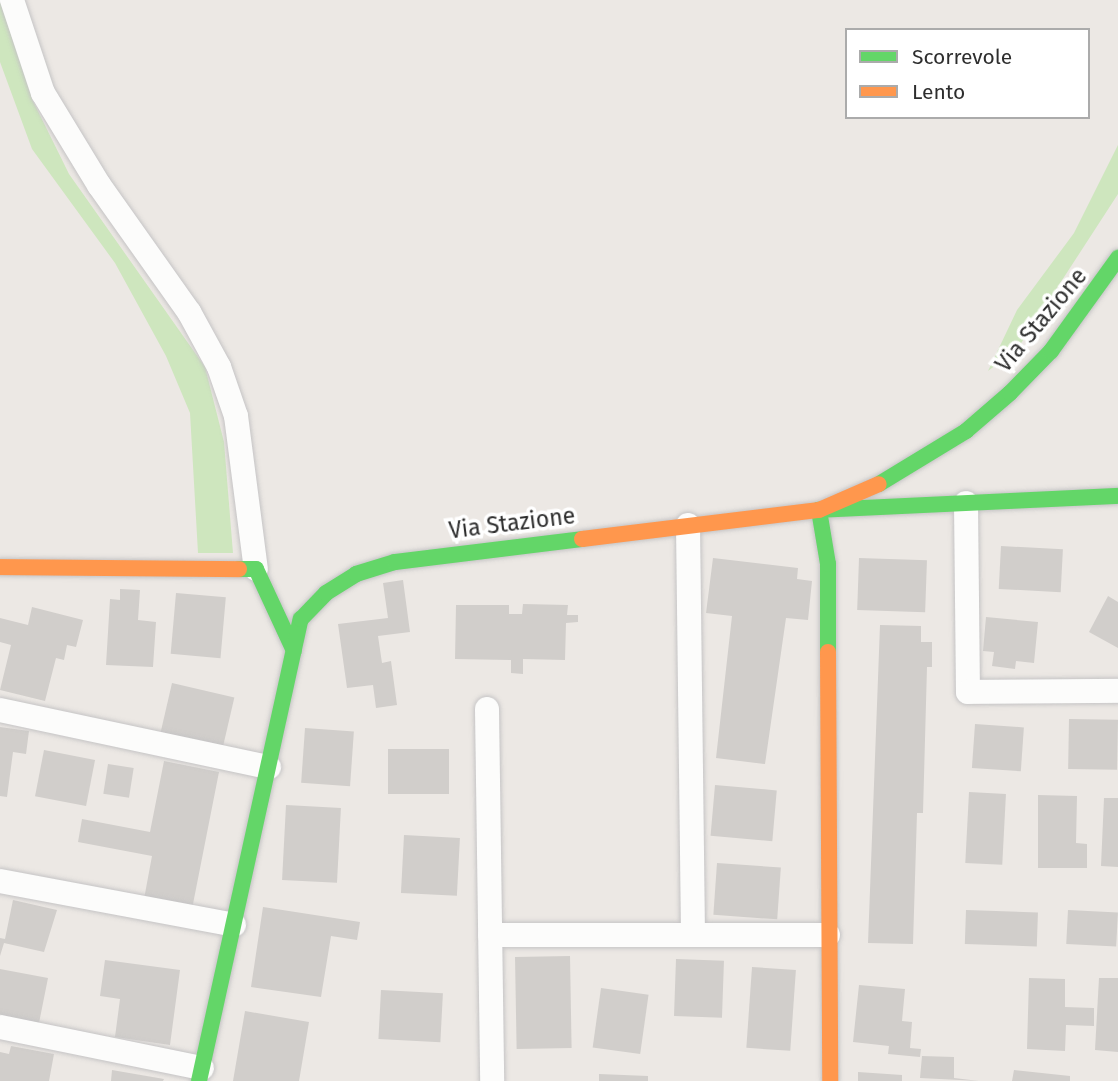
<!DOCTYPE html>
<style>
body{margin:0}
#map{position:relative;width:1118px;height:1081px;overflow:hidden;background:#ece8e4;font-family:"Fira Sans",sans-serif}
div>[style]{position:absolute}
.green>*{inset:0;background:#cee6be}
.building>*{inset:0;background:#d1cecb;transform-origin:0 0}
.roads{filter:drop-shadow(0 0 2px #c5c4c5) drop-shadow(0 0 2px #c5c4c5)}
.street>*{height:24px;margin:-12px;padding:0 12px;transform-origin:12px;border-radius:12px;background:#fcfcfb}
.fast>*{height:16px;margin:-8px;padding:0 8px;transform-origin:8px;border-radius:8px;background:#63d668}
.slow>*{height:16px;margin:-8px;padding:0 8px;transform-origin:8px;border-radius:8px;background:#ff974d}
span{translate:-50% -50%;white-space:nowrap;text-align:center;line-height:1.15;-webkit-text-stroke:7px #fff;paint-order:stroke}
.street-label{font-size:23px;color:#2e2e2e}
.legend{position:absolute;left:845px;top:28px;width:245px;height:91px;box-sizing:border-box;background:#fff;border:2px solid #ababab;margin:0;padding:9px 12px;list-style:none;font-size:21px;color:#2e2e2e}
.legend li{display:flex;align-items:center;gap:14px;height:35px}
.legend b{width:35px;border:2px solid #ababab}
</style>
<div id="map">
<div class="green">
<i style="clip-path:polygon(0 0,32px 99px,69px 174px,205px 367px,224px 442px,233px 553px,198px 553px,190px 413px,166px 356px,115px 263px,32px 149px,0 62px)"></i>
<i style="clip-path:polygon(1118px 145px,1118px 194px,1018px 348px,988px 371px,1017px 310px,1074px 233px)"></i>
</div>
<div class="building">
<i style="left:1001px;top:546px;width:62px;height:43px;rotate:3deg"></i>
<i style="clip-path:polygon(713px 558px,798px 568px,797px 579px,812px 581px,808px 620px,786px 618px,765px 764px,716px 758px,732px 616px,706px 613px)"></i>
<i style="left:859px;top:558px;width:68px;height:52px;rotate:2deg"></i>
<i style="clip-path:polygon(403px 580px,410px 632px,378px 636px,382px 663px,391px 661px,397px 705px,376px 708px,373px 685px,347px 688px,338px 624px,388px 618px,383px 583px)"></i>
<i style="clip-path:polygon(120px 589px,140px 590px,138px 620px,156px 622px,153px 667px,106px 665px,110px 599px,120px 600px)"></i>
<i style="left:176px;top:593px;width:50px;height:61px;rotate:5deg"></i>
<i style="clip-path:polygon(1108px 596px,1118px 602px,1118px 648px,1089px 632px)"></i>
<i style="clip-path:polygon(523px 604px,568px 605px,567px 615px,578px 615px,578px 622px,566px 623px,565px 660px,523px 659px,523px 674px,511px 673px,511px 660px,455px 659px,456px 605px,509px 605px,509px 614px,522px 614px)"></i>
<i style="clip-path:polygon(32px 607px,83px 620px,76px 647px,67px 645px,64px 660px,56px 658px,45px 701px,0 690px,11px 645px,0 642px,0 618px,28px 625px)"></i>
<i style="clip-path:polygon(986px 617px,1038px 622px,1034px 663px,1016px 661px,1015px 669px,992px 666px,994px 652px,983px 651px)"></i>
<i style="clip-path:polygon(880px 625px,921px 626px,921px 642px,932px 642px,932px 667px,927px 667px,923px 813px,917px 813px,913px 944px,868px 943px)"></i>
<i style="left:172px;top:683px;width:64px;height:53px;rotate:13deg"></i>
<i style="left:1069px;top:719px;width:49px;height:50px;rotate:1deg"></i>
<i style="left:975px;top:724px;width:49px;height:44px;rotate:4deg"></i>
<i style="clip-path:polygon(0 727px,29px 731px,26px 754px,13px 752px,7px 797px,0 796px)"></i>
<i style="left:305px;top:728px;width:49px;height:55px;rotate:4deg"></i>
<i style="left:388px;top:749px;width:61px;height:45px"></i>
<i style="left:44px;top:750px;width:52px;height:47px;rotate:11deg"></i>
<i style="clip-path:polygon(164px 761px,219px 772px,192px 909px,144px 899px,152px 856px,78px 842px,82px 819px,150px 832px)"></i>
<i style="left:108px;top:764px;width:26px;height:30px;rotate:9deg"></i>
<i style="left:715px;top:785px;width:62px;height:51px;rotate:5deg"></i>
<i style="left:969px;top:792px;width:37px;height:71px;rotate:3deg"></i>
<i style="clip-path:polygon(1038px 795px,1077px 796px,1076px 843px,1087px 844px,1087px 868px,1038px 868px)"></i>
<i style="clip-path:polygon(1104px 798px,1118px 798px,1118px 867px,1101px 866px)"></i>
<i style="left:286px;top:805px;width:55px;height:75px;rotate:3deg"></i>
<i style="left:404px;top:835px;width:56px;height:58px;rotate:3deg"></i>
<i style="left:717px;top:863px;width:64px;height:52px;rotate:4deg"></i>
<i style="clip-path:polygon(13px 900px,57px 910px,44px 952px,4px 943px,0 956px,0 938px,5px 939px)"></i>
<i style="clip-path:polygon(263px 907px,360px 922px,357px 940px,331px 936px,321px 997px,251px 987px)"></i>
<i style="left:966px;top:910px;width:72px;height:34px;rotate:2deg"></i>
<i style="left:1068px;top:910px;width:50px;height:34px;rotate:3deg"></i>
<i style="left:570px;top:956px;width:92px;height:55px;rotate:89deg"></i>
<i style="left:676px;top:959px;width:48px;height:57px;rotate:2deg"></i>
<i style="clip-path:polygon(105px 960px,180px 970px,170px 1045px,115px 1037px,120px 999px,100px 996px)"></i>
<i style="left:752px;top:967px;width:44px;height:81px;rotate:4deg"></i>
<i style="clip-path:polygon(0 969px,48px 978px,39px 1023px,0 1016px)"></i>
<i style="clip-path:polygon(1029px 978px,1065px 979px,1065px 1007px,1094px 1008px,1094px 1026px,1066px 1025px,1065px 1051px,1027px 1049px)"></i>
<i style="clip-path:polygon(1099px 978px,1118px 978px,1118px 1052px,1095px 1050px)"></i>
<i style="clip-path:polygon(859px 985px,905px 989px,902px 1021px,912px 1022px,910px 1048px,921px 1049px,920px 1057px,888px 1054px,889px 1046px,853px 1042px)"></i>
<i style="left:601px;top:988px;width:48px;height:60px;rotate:8deg"></i>
<i style="left:381px;top:990px;width:62px;height:49px;rotate:3deg"></i>
<i style="clip-path:polygon(245px 1011px,309px 1022px,299px 1081px,233px 1081px)"></i>
<i style="clip-path:polygon(11px 1046px,54px 1054px,49px 1081px,0 1081px,0 1052px,9px 1054px)"></i>
<i style="clip-path:polygon(922px 1056px,954px 1057px,954px 1078px,979px 1081px,920px 1078px)"></i>
<i style="clip-path:polygon(112px 1070px,164px 1079px,163px 1081px,111px 1081px)"></i>
<i style="clip-path:polygon(1014px 1070px,1070px 1076px,1070px 1081px,1012px 1081px)"></i>
<i style="clip-path:polygon(858px 1072px,902px 1075px,902px 1081px,858px 1081px)"></i>
<i style="clip-path:polygon(599px 1074px,648px 1076px,648px 1081px,599px 1081px)"></i>
</div>
<div class="roads">
<div class="street">
<i style="left:12px;top:0;width:98px;rotate:71.6deg"></i>
<i style="left:43px;top:93px;width:108px;rotate:58.7deg"></i>
<i style="left:99px;top:185px;width:156px;rotate:54.7deg"></i>
<i style="left:189px;top:312px;width:63px;rotate:61.4deg"></i>
<i style="left:219px;top:367px;width:52px;rotate:70.9deg"></i>
<i style="left:236px;top:416px;width:154px;rotate:82.6deg"></i>
<i style="left:966px;top:503px;width:189px;rotate:89.4deg"></i>
<i style="left:968px;top:692px;width:150px;rotate:-0.4deg"></i>
<i style="left:688px;top:525px;width:410px;rotate:89.3deg"></i>
<i style="left:487px;top:709px;width:372px;rotate:89.2deg"></i>
<i style="left:0;top:710px;width:275px;rotate:12deg"></i>
<i style="left:0;top:881px;width:238px;rotate:10.6deg"></i>
<i style="left:490px;top:935px;width:338px"></i>
<i style="left:0;top:1027px;width:206px;rotate:11.5deg"></i>
</div>
<div class="fast">
<i style="left:879px;top:484px;width:102px;rotate:-31.3deg"></i>
<i style="left:966px;top:431px;width:58px;rotate:-40.8deg"></i>
<i style="left:1010px;top:393px;width:59px;rotate:-45.7deg"></i>
<i style="left:1051px;top:351px;width:115px;rotate:-54.2deg"></i>
<i style="left:239px;top:569px;width:17px"></i>
<i style="left:256px;top:569px;width:90px;rotate:65.1deg"></i>
<i style="left:828px;top:652px;width:88px;rotate:-90deg"></i>
<i style="left:828px;top:564px;width:55px;rotate:-99.5deg"></i>
<i style="left:819px;top:510px;width:299px;rotate:-2.7deg"></i>
<i style="left:199px;top:1081px;width:473px;rotate:-77.6deg"></i>
<i style="left:301px;top:619px;width:36px;rotate:-46deg"></i>
<i style="left:326px;top:593px;width:36px;rotate:-32deg"></i>
<i style="left:356px;top:574px;width:41px;rotate:-17.1deg"></i>
<i style="left:395px;top:562px;width:188px;rotate:-7deg"></i>
</div>
<div class="slow">
<i style="left:582px;top:539px;width:239px;rotate:-7deg"></i>
<i style="left:819px;top:510px;width:65px;rotate:-23.4deg"></i>
<i style="left:0;top:567px;width:239px;rotate:0.5deg"></i>
<i style="left:828px;top:652px;width:429px;rotate:89.7deg"></i>
</div>
</div>
<div class="street-label">
<span style="left:1041px;top:320px;rotate:-50deg">Via Stazione</span>
<span style="left:512px;top:523px;rotate:-7deg">Via Stazione</span>
</div>
<ul class="legend">
<li><b style="height:9px;background:#63d668"></b>Scorrevole</li>
<li><b style="height:9px;background:#ff974d"></b>Lento</li>
</ul>
</div>
